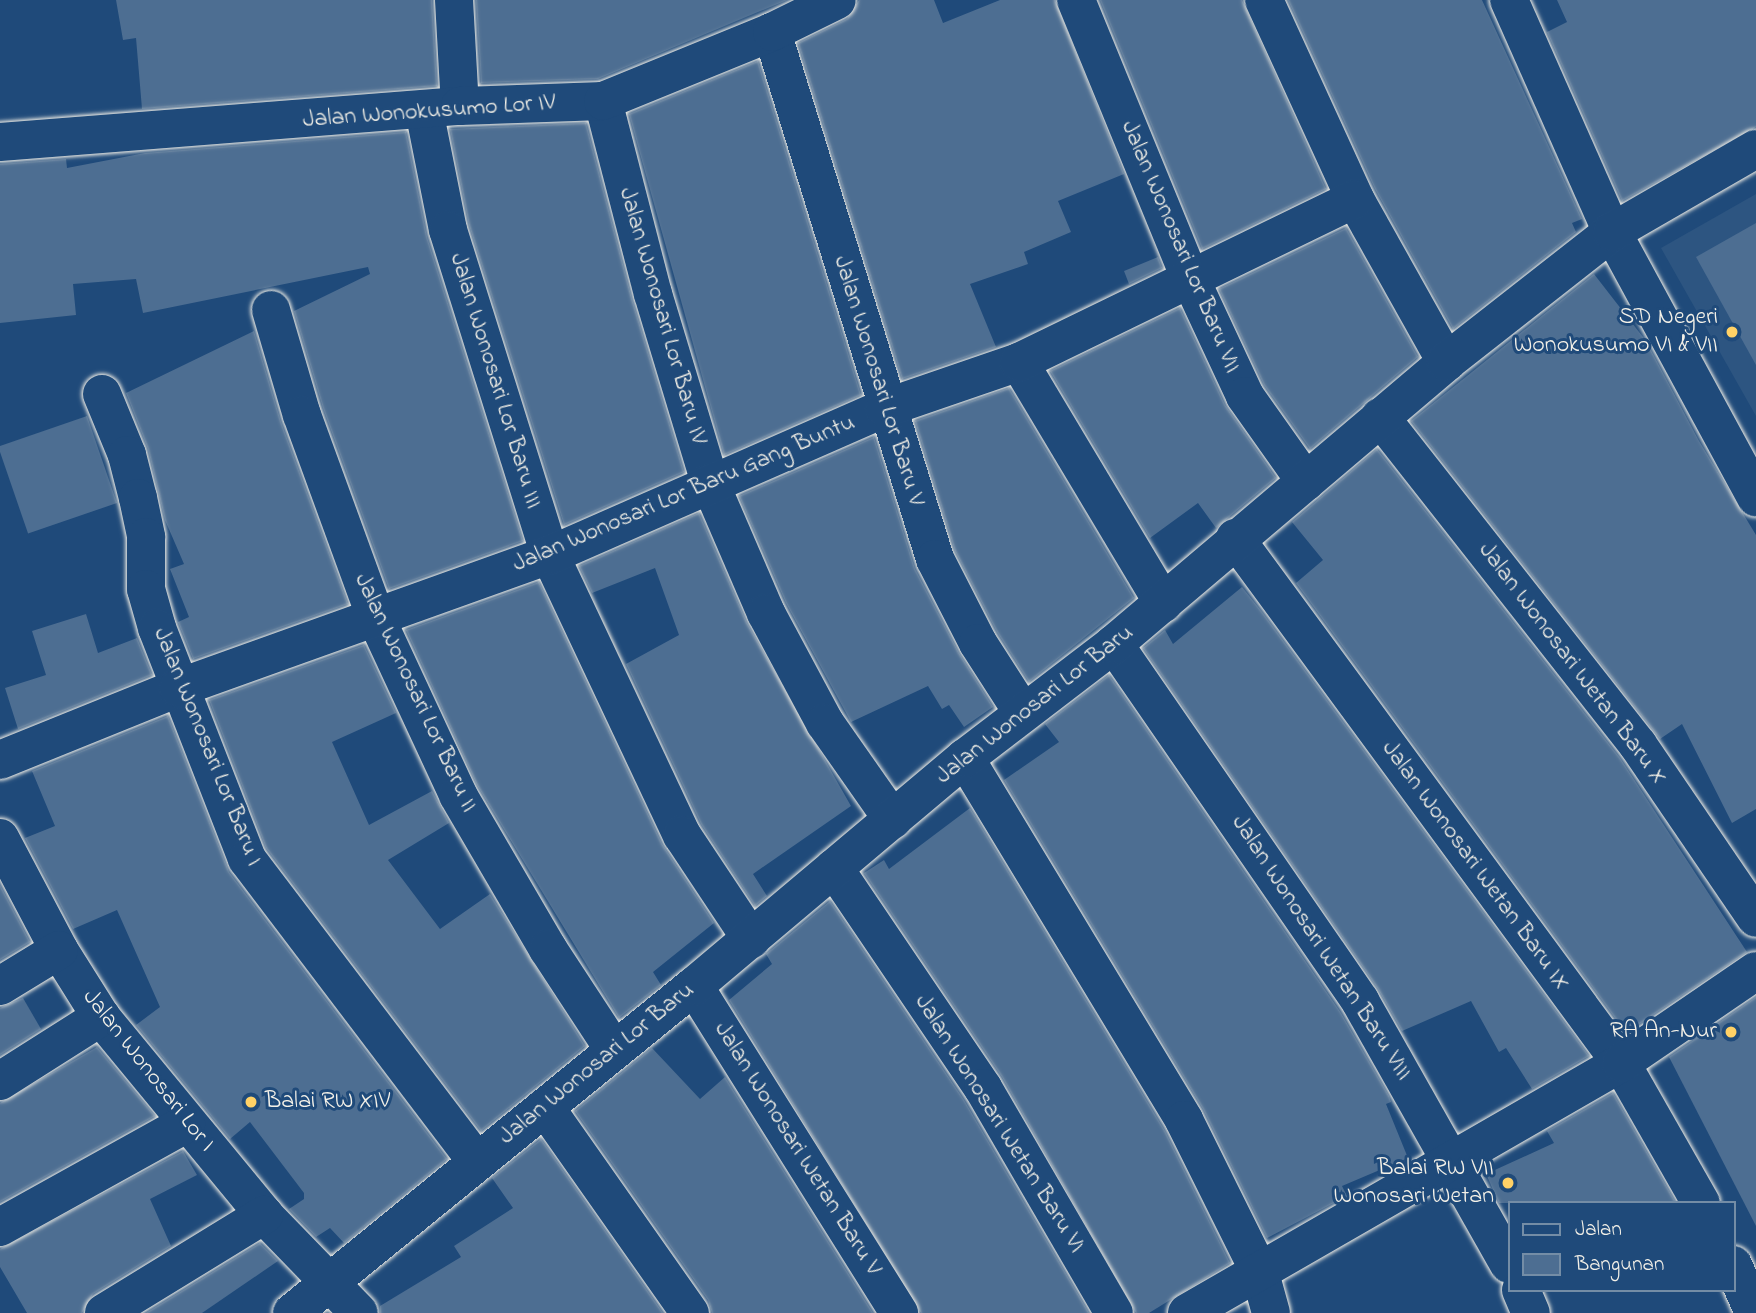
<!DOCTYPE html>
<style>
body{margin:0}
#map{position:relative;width:1756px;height:1313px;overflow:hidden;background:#1f4a7a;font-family:"Indie Flower",sans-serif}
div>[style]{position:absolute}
.built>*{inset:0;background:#2d5581}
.building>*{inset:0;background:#4d6e92;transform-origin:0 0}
.roads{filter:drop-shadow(0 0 2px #f4f1e8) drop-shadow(0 0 2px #f4f1e8)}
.minor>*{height:38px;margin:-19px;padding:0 19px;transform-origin:19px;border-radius:19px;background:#1f4a7a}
.dots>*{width:19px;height:19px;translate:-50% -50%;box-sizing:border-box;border:4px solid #1f4a7a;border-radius:50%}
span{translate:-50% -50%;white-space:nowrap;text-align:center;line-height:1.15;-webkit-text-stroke:6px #1f4a7a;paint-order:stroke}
.street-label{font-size:24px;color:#f4f1e8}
.poi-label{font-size:24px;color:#f4f1e8}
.right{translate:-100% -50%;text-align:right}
.left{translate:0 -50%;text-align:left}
.legend{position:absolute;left:1508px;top:1201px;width:228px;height:91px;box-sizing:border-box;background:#1f4a7a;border:2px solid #748da6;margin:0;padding:9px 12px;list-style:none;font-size:21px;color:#f4f1e8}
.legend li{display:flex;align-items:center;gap:14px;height:35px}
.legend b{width:35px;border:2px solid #748da6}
</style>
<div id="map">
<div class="built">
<i style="clip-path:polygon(1756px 194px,1756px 416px,1661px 248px)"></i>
</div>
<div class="building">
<i style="clip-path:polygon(116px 0,432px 0,437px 86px,142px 109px,136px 38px,123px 40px)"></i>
<i style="clip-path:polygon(476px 0,787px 0,598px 79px,481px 83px)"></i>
<i style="clip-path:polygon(859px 0,934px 0,943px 23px,1000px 0,1055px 0,1124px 174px,1058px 201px,1071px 232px,1024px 252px,1028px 264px,970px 284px,996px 347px,902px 379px,798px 43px,847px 19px)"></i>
<i style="clip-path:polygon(1100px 0,1242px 0,1326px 189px,1202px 249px)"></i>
<i style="clip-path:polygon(1288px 0,1482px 0,1582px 219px,1572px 223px,1576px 232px,1453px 329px,1375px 189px)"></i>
<i style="clip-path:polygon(1557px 0,1756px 0,1756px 127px,1622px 201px,1547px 32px,1567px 22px)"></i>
<i style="clip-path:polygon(758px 61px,861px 395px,724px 455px,629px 114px)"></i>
<i style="clip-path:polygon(586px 123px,632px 299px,684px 472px,564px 525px,469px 225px,450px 129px)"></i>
<i style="clip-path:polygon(406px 132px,427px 237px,523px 541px,389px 589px,323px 408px,294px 311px,370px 274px,368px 267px,143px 313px,136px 279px,73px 284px,76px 315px,0 323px,0 164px,66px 159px,67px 168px,145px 153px)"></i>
<i style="clip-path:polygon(1756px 223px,1756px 365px,1696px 257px)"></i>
<i style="clip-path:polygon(1346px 228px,1418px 357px,1310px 449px,1264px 385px,1219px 289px)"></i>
<i style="clip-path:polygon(1158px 257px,1162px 268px,1129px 284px,1124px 271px)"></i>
<i style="clip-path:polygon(1594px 274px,1646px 341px,1699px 441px,1756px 535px,1756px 809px,1732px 823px,1682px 724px,1660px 739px,1411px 421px)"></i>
<i style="clip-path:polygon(1180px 308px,1225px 405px,1276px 478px,1216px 528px,1198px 503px,1150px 538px,1050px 371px)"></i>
<i style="clip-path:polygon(254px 331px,281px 422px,348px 604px,193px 659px,178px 622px,189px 617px,170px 569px,184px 564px,165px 520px,148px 449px,126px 393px)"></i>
<i style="clip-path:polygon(1009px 388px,1134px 598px,1029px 682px,997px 632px,955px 551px,915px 421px)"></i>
<i style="left:87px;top:416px;width:92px;height:94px;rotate:71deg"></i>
<i style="clip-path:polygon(874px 437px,915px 569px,959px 653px,993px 707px,964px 727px,949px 705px,942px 709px,928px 686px,851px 722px,786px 603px,739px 496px)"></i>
<i style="clip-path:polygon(1377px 449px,1620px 758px,1747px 952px,1626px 1033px,1296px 583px,1323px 560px,1292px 522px)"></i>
<i style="clip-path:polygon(699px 513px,747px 623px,851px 806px,753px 874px,767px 896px,755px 906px,701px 824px,626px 664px,679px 635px,655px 568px,592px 593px,579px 566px)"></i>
<i style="clip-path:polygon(539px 582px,662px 844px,714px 923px,653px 972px,661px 985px,619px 1018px,477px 785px,406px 630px)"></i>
<i style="clip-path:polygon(1242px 587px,1262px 612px,1589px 1056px,1532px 1089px,1506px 1048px,1499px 1052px,1471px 1001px,1402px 1031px,1378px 989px,1143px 648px,1165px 630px,1173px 644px)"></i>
<i style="clip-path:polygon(86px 614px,98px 653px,137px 638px,152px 675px,18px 729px,5px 688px,46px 675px,32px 631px)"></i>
<i style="clip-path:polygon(364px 645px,396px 713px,332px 742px,369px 825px,432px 791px,449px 823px,388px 860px,440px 929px,490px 894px,585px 1046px,481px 1131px,266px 848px,209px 700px)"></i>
<i style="clip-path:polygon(1109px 675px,1341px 1013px,1389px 1096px,1391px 1102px,1386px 1104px,1408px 1158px,1342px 1186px,1347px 1196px,1267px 1238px,1203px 1109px,1004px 780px,1059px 742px,1045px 724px)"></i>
<i style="clip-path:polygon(168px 716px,229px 872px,447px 1159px,344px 1243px,330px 1228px,316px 1237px,289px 1209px,304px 1199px,304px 1193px,250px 1122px,230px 1139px,136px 1025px,160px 1007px,117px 910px,73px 929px,25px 838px,55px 826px,32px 771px)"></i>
<i style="clip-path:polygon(970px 808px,1165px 1131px,1230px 1263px,1149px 1313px,1136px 1313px,1002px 1077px,864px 873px,884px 860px,889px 869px)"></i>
<i style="clip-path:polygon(0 885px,30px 942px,0 960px)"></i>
<i style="clip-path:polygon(830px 901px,964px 1100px,1089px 1313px,921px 1313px,729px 1000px,772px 964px,766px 954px)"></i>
<i style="clip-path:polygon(1756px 997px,1756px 1226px,1669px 1057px)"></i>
<i style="clip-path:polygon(23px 998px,41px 1029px,0 1055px,0 1008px)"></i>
<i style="clip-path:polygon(97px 1047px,155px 1116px,0 1202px,0 1103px)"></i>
<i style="clip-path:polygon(652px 1048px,700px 1099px,725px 1077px,873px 1313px,712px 1313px,708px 1300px,575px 1111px)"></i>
<i style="clip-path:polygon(1613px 1093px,1676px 1203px,1499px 1203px,1486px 1174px,1554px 1143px,1547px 1131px)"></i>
<i style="clip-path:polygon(541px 1139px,663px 1313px,380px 1313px,380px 1306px,461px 1257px,454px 1246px,513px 1208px,492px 1178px)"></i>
<i style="clip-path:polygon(183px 1151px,197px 1175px,150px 1199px,171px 1246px,93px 1294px,82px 1313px,27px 1313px,0 1267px,0 1249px)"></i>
<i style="clip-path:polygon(260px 1243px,278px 1261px,202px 1313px,146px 1313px)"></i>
</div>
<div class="roads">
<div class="minor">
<i style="left:454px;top:0;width:106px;rotate:86.8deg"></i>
<i style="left:1076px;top:0;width:303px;rotate:67.7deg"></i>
<i style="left:1191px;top:280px;width:128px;rotate:65deg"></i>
<i style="left:1245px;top:396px;width:105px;rotate:54.7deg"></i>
<i style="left:1264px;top:0;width:219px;rotate:65.4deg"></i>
<i style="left:1355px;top:199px;width:187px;rotate:60.8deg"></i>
<i style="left:1509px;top:0;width:254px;rotate:66.1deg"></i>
<i style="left:1612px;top:232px;width:302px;rotate:61.5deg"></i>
<i style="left:772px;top:32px;width:552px;rotate:72.81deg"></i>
<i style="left:935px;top:559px;width:94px;rotate:62.9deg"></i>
<i style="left:978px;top:643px;width:83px;rotate:57.3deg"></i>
<i style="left:603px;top:101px;width:199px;rotate:75.5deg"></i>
<i style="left:653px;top:294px;width:197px;rotate:73.2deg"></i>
<i style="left:710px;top:483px;width:142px;rotate:66.7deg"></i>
<i style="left:766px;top:613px;width:125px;rotate:61.8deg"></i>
<i style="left:825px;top:723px;width:118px;rotate:55deg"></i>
<i style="left:424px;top:110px;width:122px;rotate:78.7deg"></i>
<i style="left:448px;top:230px;width:341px;rotate:72.6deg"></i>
<i style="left:550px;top:555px;width:310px;rotate:64.8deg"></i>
<i style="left:682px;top:835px;width:125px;rotate:56.4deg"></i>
<i style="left:0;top:142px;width:461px;rotate:-4.5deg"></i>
<i style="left:460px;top:106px;width:143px;rotate:-2deg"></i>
<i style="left:603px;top:101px;width:183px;rotate:-22.2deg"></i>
<i style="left:772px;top:32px;width:72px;rotate:-26.2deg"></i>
<i style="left:271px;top:310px;width:109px;rotate:73.6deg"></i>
<i style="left:302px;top:415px;width:216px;rotate:70deg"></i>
<i style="left:376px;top:618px;width:195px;rotate:65.1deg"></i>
<i style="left:458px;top:795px;width:178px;rotate:59.7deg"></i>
<i style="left:548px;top:949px;width:121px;rotate:56.8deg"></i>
<i style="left:1019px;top:362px;width:281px;rotate:59.1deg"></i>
<i style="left:102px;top:394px;width:66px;rotate:67.7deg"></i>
<i style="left:127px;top:455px;width:44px;rotate:75.7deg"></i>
<i style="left:138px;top:498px;width:40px;rotate:78deg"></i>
<i style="left:146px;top:537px;width:52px;rotate:90deg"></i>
<i style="left:146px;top:589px;width:41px;rotate:74.2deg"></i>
<i style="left:157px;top:628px;width:248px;rotate:68.7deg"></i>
<i style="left:247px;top:859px;width:380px;rotate:52.8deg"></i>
<i style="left:1380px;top:417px;width:417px;rotate:51.8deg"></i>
<i style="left:1638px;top:745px;width:209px;rotate:55.7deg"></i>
<i style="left:1235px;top:538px;width:652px;rotate:53.68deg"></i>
<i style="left:1621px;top:1063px;width:161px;rotate:60.3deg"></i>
<i style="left:1114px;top:644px;width:434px;rotate:55.4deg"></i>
<i style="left:1360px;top:1001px;width:302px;rotate:60.5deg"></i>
<i style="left:965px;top:758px;width:423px;rotate:58.8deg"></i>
<i style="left:1184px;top:1120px;width:171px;rotate:63.6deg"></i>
<i style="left:1260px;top:1273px;width:41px;rotate:74.6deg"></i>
<i style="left:0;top:760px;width:192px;rotate:-22deg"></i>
<i style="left:178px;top:688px;width:395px;rotate:-19.7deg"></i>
<i style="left:550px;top:555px;width:366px;rotate:-23.7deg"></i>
<i style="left:885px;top:408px;width:142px;rotate:-18.9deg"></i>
<i style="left:1019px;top:362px;width:373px;rotate:-25.9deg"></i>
<i style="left:0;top:838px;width:127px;rotate:62.2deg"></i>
<i style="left:59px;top:950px;width:79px;rotate:57.9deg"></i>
<i style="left:101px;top:1017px;width:256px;rotate:50.5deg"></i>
<i style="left:264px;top:1215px;width:136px;rotate:45.9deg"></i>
<i style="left:834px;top:868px;width:266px;rotate:55.9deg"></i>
<i style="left:983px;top:1088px;width:260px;rotate:59.8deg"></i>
<i style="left:0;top:986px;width:69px;rotate:-31.4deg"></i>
<i style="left:694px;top:986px;width:386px;rotate:57.9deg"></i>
<i style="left:0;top:1081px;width:120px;rotate:-32.4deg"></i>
<i style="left:545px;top:1107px;width:252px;rotate:54.9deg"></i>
<i style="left:0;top:1227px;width:213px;rotate:-29deg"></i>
<i style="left:1733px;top:1265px;width:52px;rotate:66.4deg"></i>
<i style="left:1521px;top:1290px;width:25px;rotate:67deg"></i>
<i style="left:104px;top:1313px;width:188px;rotate:-31.5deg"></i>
<i style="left:292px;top:1313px;width:518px;rotate:-39.13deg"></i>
<i style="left:694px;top:986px;width:354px;rotate:-40.1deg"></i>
<i style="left:965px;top:758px;width:188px;rotate:-37.4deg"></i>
<i style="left:1114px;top:644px;width:436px;rotate:-40.3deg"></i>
<i style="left:1446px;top:362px;width:211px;rotate:-38.1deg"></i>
<i style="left:1612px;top:232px;width:166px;rotate:-30deg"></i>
<i style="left:1187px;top:1313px;width:501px;rotate:-29.94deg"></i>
<i style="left:1621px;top:1063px;width:163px;rotate:-34.3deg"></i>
</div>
</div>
<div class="dots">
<i style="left:1732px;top:332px;background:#ffd166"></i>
<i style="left:1731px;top:1032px;background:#ffd166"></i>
<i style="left:251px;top:1102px;background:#ffd166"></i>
<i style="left:1508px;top:1183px;background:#ffd166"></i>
</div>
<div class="street-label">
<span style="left:429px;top:112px;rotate:-4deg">Jalan Wonokusumo Lor IV</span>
<span style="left:1180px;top:247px;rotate:67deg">Jalan Wonosari Lor Baru VII</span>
<span style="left:662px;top:316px;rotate:74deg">Jalan Wonosari Lor Baru IV</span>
<span style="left:495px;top:381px;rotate:73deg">Jalan Wonosari Lor Baru III</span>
<span style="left:878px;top:381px;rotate:73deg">Jalan Wonosari Lor Baru V</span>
<span style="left:684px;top:494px;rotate:-23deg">Jalan Wonosari Lor Baru Gang Buntu</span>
<span style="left:1572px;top:664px;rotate:53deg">Jalan Wonosari Wetan Baru X</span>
<span style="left:415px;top:693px;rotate:65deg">Jalan Wonosari Lor Baru II</span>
<span style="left:1035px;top:705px;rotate:-38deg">Jalan Wonosari Lor Baru</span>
<span style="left:207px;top:747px;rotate:68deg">Jalan Wonosari Lor Baru I</span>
<span style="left:1475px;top:866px;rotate:54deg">Jalan Wonosari Wetan Baru IX</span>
<span style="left:1321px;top:948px;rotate:57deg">Jalan Wonosari Wetan Baru VIII</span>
<span style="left:597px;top:1064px;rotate:-39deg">Jalan Wonosari Lor Baru</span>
<span style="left:148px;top:1071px;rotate:52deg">Jalan Wonosari Lor I</span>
<span style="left:999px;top:1124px;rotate:58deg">Jalan Wonosari Wetan Baru VI</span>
<span style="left:797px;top:1149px;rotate:58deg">Jalan Wonosari Wetan Baru V</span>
</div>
<div class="poi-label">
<span class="right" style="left:1718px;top:332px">SD Negeri<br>Wonokusumo VI &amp; VII</span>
<span class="right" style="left:1717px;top:1032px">RA An-Nur</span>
<span class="left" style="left:265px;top:1102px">Balai RW XIV</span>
<span class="right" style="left:1494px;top:1183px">Balai RW VII<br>Wonosari Wetan</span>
</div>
<ul class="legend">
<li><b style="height:9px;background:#1f4a7a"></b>Jalan</li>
<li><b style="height:19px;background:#4d6e92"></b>Bangunan</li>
</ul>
</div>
